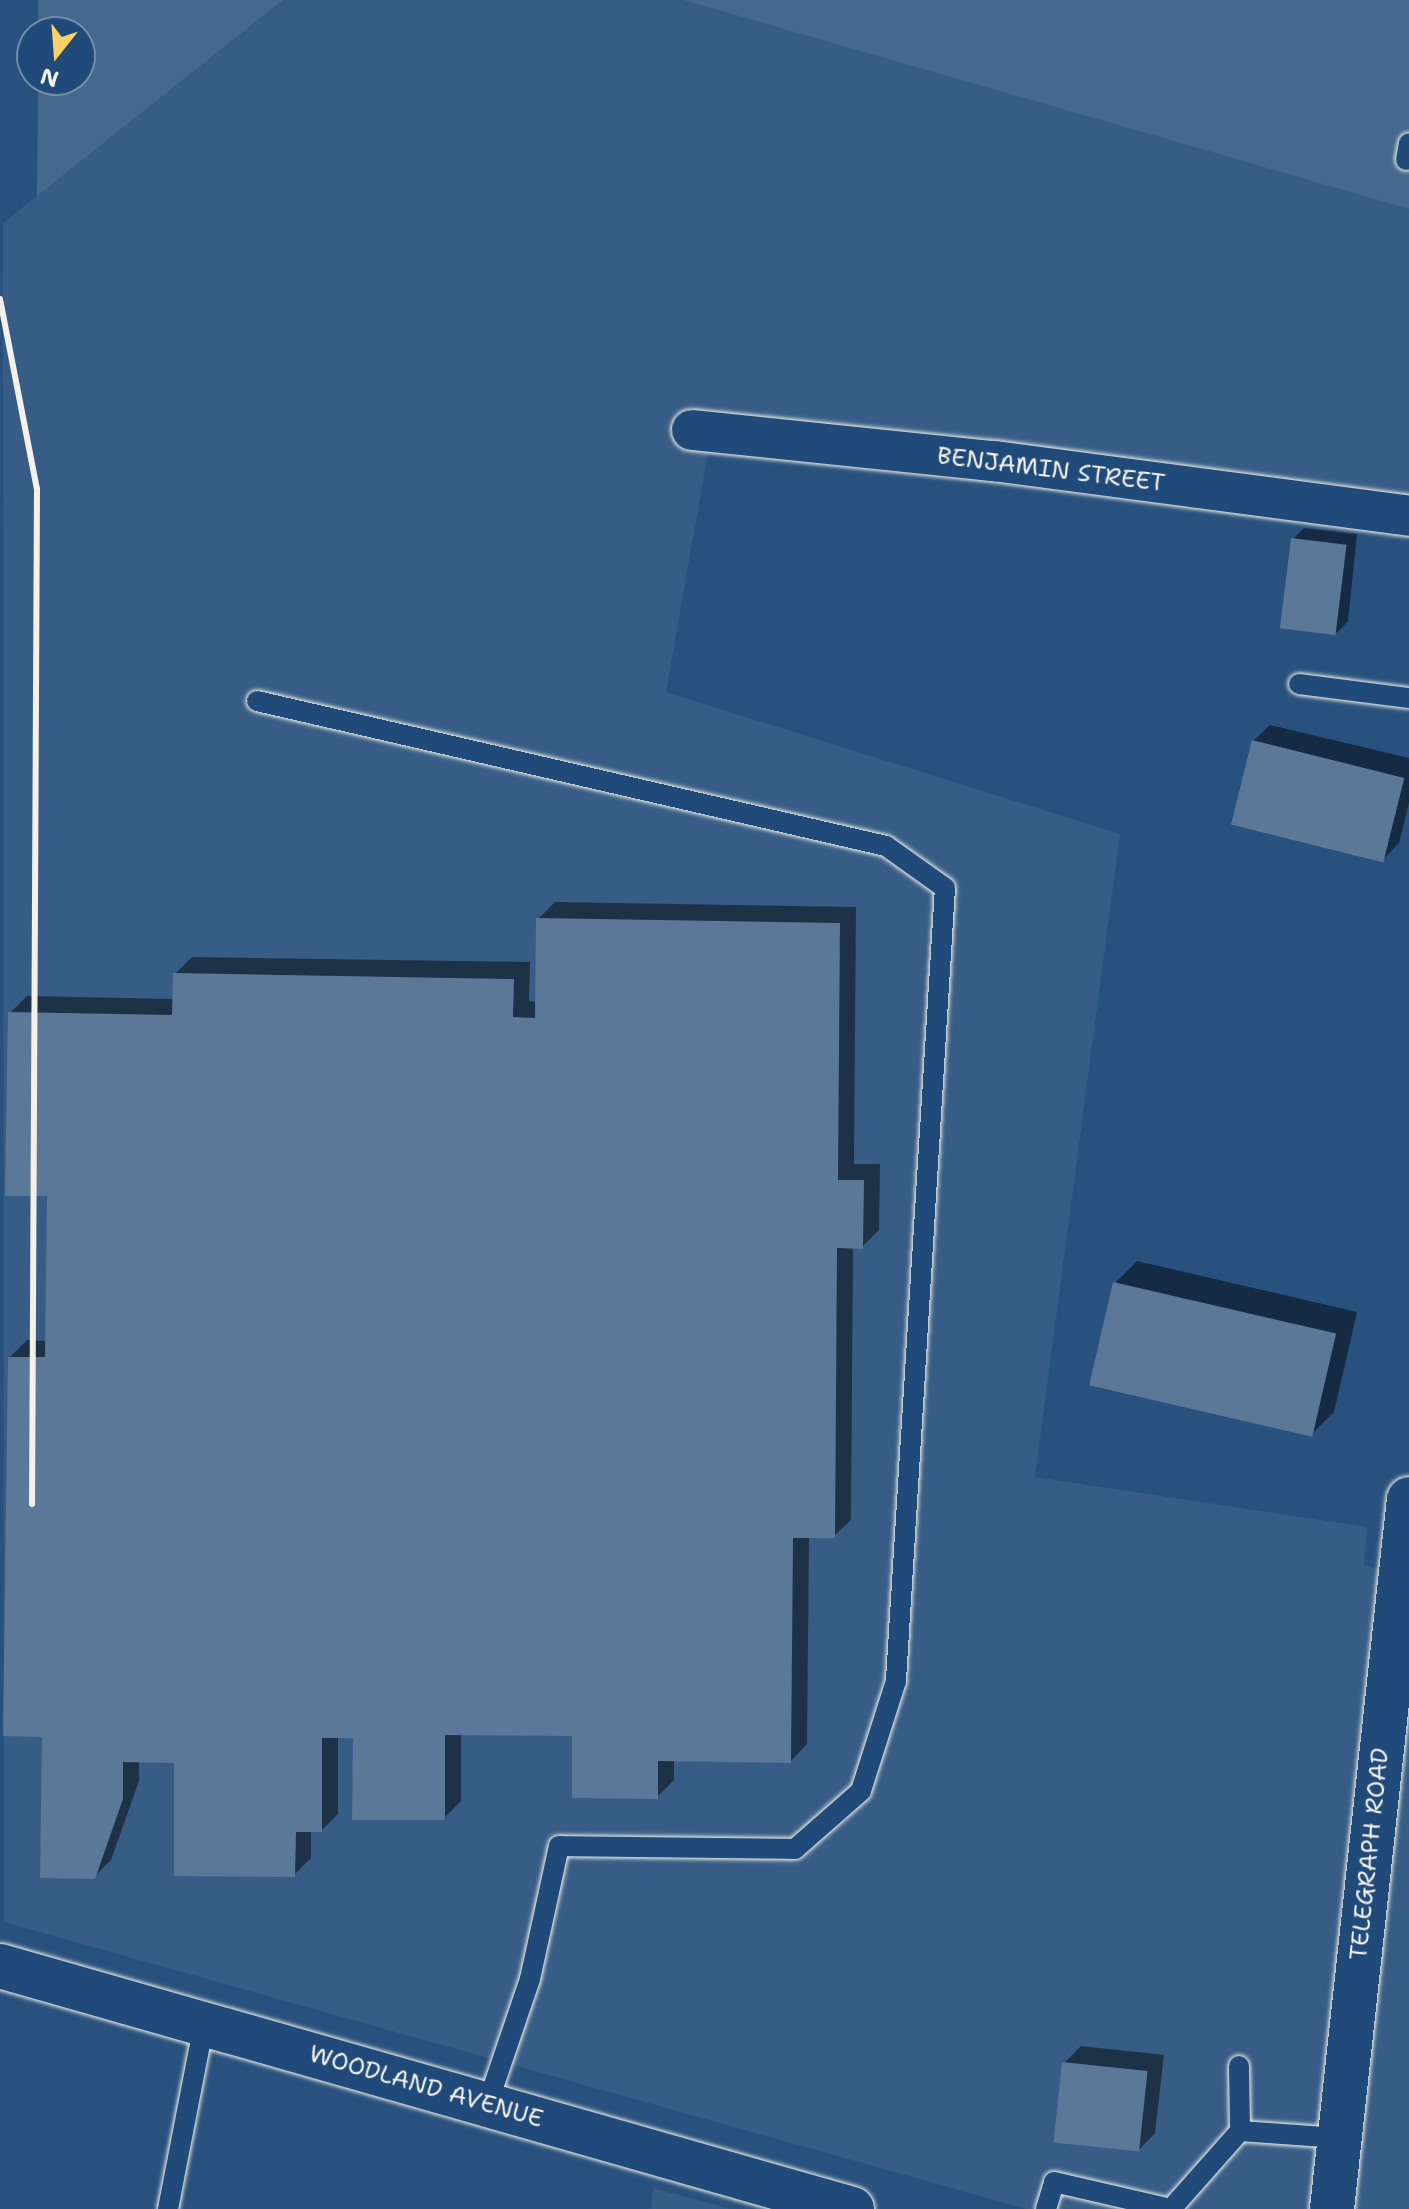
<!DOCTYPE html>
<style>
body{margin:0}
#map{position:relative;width:1409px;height:2209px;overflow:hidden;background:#28517e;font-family:"Shantell Sans",sans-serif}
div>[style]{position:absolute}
.built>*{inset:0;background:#375d86}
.green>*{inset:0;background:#45688e}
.shadow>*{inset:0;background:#0007}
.building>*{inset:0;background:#5b7899;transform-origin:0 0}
.roads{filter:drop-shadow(0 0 2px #f4f1e8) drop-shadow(0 0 2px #f4f1e8)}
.lane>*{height:20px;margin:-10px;padding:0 10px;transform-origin:10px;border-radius:10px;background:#1f4a7a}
.street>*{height:40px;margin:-20px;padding:0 20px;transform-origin:20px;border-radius:20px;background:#1f4a7a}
.secondary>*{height:44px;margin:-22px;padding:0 22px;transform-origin:22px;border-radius:22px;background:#1f4a7a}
.primary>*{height:44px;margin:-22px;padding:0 22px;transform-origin:22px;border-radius:22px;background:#1f4a7a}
.rail>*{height:6px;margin:-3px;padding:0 3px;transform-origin:3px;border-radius:3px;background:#f4f1e8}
span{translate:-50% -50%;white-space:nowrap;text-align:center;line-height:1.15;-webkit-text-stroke:8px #1f4a7a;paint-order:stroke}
.street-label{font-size:24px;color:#f4f1e8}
.north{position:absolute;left:16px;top:16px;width:80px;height:80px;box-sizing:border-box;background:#1f4a7a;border:2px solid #748da6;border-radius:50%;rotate:197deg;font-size:22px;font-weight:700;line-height:32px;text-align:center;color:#f4f1e8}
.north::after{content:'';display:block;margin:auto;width:28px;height:36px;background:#ffd166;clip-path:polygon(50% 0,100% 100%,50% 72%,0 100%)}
</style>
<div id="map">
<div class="built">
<i style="clip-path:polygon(283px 0,683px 0,1409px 209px,1409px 497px,715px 413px,666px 692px,1120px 834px,1035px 1477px,1367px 1527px,1364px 1565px,1409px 1577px,1409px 2209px,1026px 2209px,4px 1922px,3px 223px)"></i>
<i style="clip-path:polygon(653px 2188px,731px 2209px,651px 2209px)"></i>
</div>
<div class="green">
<i style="clip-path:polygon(38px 0,283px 0,37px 196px,38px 80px,80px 80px,80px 32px,38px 32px)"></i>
<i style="clip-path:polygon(683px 0,1409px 0,1409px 209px)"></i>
</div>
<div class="shadow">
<i style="clip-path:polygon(1304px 528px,1357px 534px,1348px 621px,1337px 633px,1293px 539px)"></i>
<i style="clip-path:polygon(1270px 725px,1409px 758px,1409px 803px,1399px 843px,1383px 860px,1253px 741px)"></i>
<i style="clip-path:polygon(555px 902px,856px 907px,854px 1164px,880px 1164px,879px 1230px,862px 1247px,853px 1247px,851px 1520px,834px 1536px,809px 1536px,807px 1744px,791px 1761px,674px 1760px,674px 1780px,657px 1797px,574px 1734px,461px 1733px,461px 1801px,444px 1818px,355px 1736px,338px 1736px,338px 1814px,322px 1830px,311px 1830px,311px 1858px,294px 1875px,176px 1761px,139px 1760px,139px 1781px,111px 1860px,94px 1877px,10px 1357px,27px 1340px,47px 1341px,49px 1194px,10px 1013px,27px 996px,174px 999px,175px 974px,192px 957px,530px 962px,529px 1001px,538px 1002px,538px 919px)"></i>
<i style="clip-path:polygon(1137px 1261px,1357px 1312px,1334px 1412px,1312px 1434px,1114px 1284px)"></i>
<i style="clip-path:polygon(1081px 2046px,1164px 2055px,1155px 2133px,1139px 2150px,1064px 2063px)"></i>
</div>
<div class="building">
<i style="left:1291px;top:538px;width:56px;height:91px;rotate:7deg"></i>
<i style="left:1252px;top:740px;width:157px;height:87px;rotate:14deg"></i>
<i style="clip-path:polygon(536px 918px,840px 923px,838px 1180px,864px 1180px,863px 1249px,837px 1248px,835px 1538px,793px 1538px,791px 1763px,658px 1761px,658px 1799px,572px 1798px,572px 1736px,445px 1735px,445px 1820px,352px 1820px,353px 1738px,322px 1738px,322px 1832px,296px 1832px,295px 1877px,174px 1876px,174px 1763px,123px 1762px,123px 1799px,95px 1879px,40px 1878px,42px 1737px,3px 1736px,8px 1357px,45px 1357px,47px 1196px,5px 1196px,8px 1012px,172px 1015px,173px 973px,514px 979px,513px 1017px,535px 1018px)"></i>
<i style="left:1113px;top:1282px;width:229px;height:106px;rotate:13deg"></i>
<i style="left:1062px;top:2062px;width:86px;height:81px;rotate:6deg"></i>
</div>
<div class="roads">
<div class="lane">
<i style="left:1406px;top:160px;width:17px;rotate:-80deg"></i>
<i style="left:1299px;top:684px;width:111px;rotate:7.3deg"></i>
<i style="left:257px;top:701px;width:645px;rotate:12.98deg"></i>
<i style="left:886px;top:846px;width:72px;rotate:35.4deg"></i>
<i style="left:945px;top:888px;width:795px;rotate:93.54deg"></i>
<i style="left:896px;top:1681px;width:115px;rotate:107.7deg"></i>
<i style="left:861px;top:1791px;width:88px;rotate:138.7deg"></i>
<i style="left:795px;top:1849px;width:236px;rotate:-179.3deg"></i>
<i style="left:559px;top:1846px;width:136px;rotate:102.3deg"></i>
<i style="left:530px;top:1979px;width:133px;rotate:108.8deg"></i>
<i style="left:1239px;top:2066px;width:65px;rotate:89.1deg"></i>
<i style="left:168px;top:2209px;width:188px;rotate:-79deg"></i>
<i style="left:1046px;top:2209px;width:28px;rotate:-73deg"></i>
<i style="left:1054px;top:2182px;width:120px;rotate:13deg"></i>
<i style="left:1171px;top:2209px;width:104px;rotate:-48.5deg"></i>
<i style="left:1240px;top:2131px;width:99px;rotate:4deg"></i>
</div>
<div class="street">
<i style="left:692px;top:430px;width:304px;rotate:5.9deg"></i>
<i style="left:994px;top:461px;width:419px;rotate:7.5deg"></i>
</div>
<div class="secondary">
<i style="left:0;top:1966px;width:886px;rotate:15.92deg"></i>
</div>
<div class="primary">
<i style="left:1332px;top:2209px;width:714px;rotate:-83.81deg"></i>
</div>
</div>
<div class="rail">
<i style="left:0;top:299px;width:194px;rotate:79deg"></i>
<i style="left:37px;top:489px;width:1015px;rotate:90.28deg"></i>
</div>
<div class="street-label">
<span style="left:1051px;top:470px;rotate:7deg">BENJAMIN STREET</span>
<span style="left:1370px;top:1854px;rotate:-84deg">TELEGRAPH ROAD</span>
<span style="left:426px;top:2087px;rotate:16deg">WOODLAND AVENUE</span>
</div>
<div class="north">N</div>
</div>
